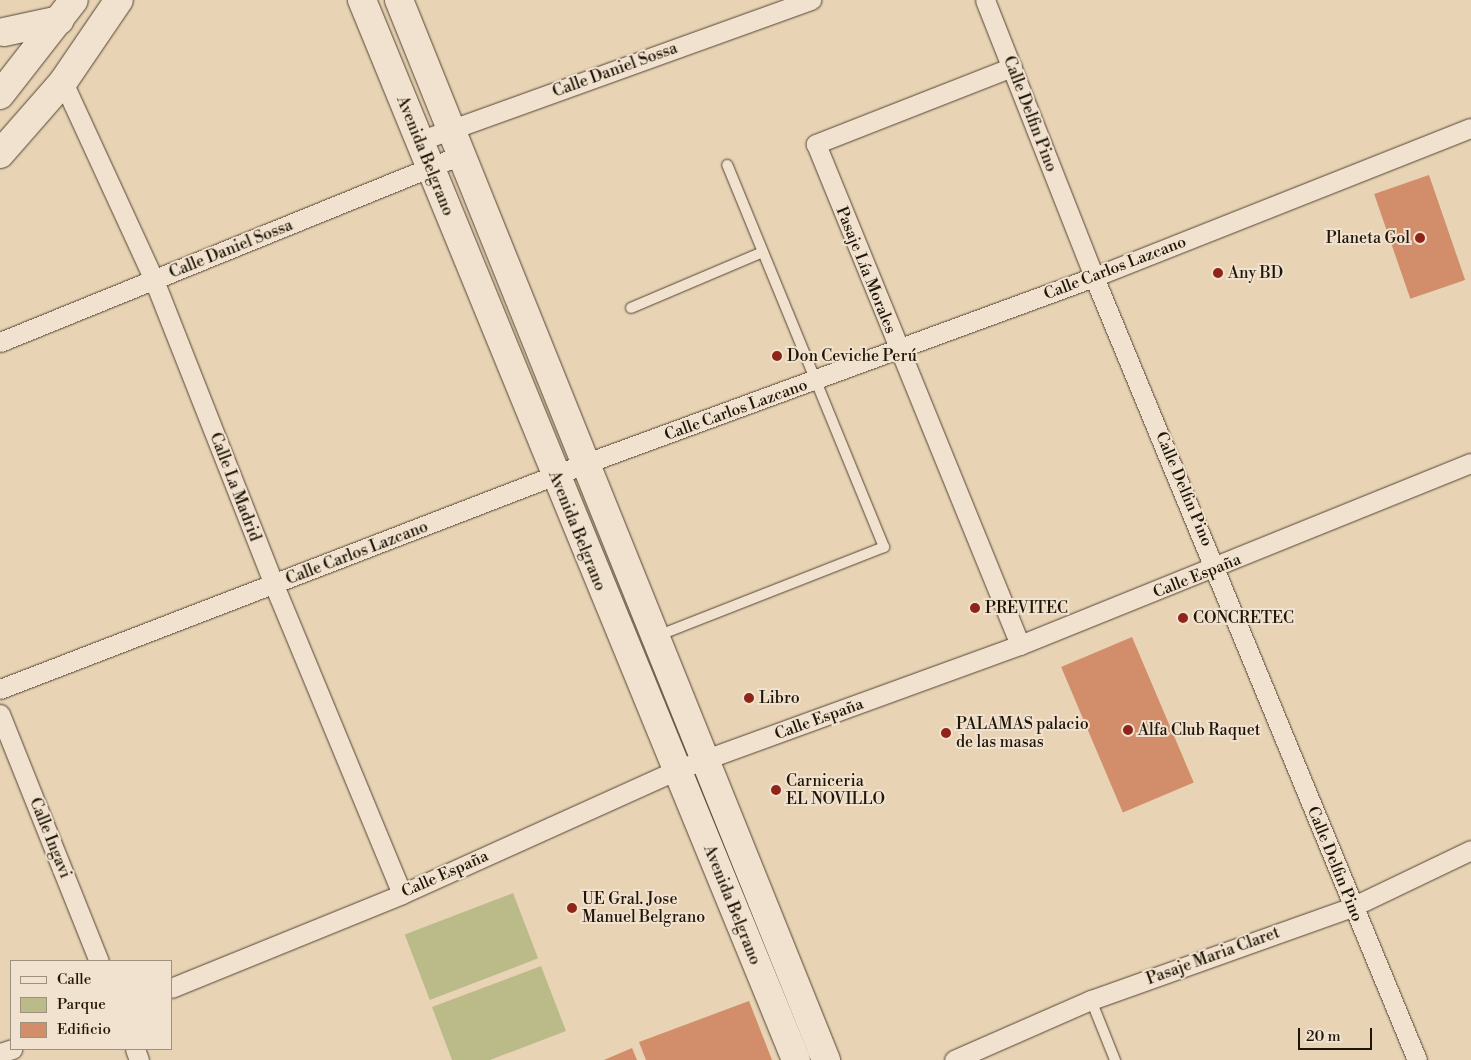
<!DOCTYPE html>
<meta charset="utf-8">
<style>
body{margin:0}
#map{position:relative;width:1471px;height:1060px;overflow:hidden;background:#e9d3b5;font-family:"Libre Bodoni",serif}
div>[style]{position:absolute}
.green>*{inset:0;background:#bbbb8a;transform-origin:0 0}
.building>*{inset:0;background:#d28e6b;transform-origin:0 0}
.roads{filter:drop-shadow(0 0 1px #524532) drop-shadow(0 0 1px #524532)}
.lane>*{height:10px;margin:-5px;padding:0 5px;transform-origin:5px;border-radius:5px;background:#f1e2cf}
.street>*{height:19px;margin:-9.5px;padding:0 9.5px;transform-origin:9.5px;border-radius:9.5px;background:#f1e2cf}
.secondary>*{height:28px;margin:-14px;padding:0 14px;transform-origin:14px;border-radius:14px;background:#f1e2cf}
.dots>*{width:14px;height:14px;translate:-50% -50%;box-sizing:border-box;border:2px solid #f1e2cf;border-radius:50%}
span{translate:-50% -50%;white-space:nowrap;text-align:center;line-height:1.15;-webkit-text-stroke:4px #f1e2cf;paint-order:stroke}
.street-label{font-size:16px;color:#201607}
.poi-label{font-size:16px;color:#201607}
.right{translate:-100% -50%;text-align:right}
.left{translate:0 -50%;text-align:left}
.legend{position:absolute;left:10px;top:960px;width:162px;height:90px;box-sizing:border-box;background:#f1e2cf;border:1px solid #9d907f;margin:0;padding:6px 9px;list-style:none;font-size:15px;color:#201607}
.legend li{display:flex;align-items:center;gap:10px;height:25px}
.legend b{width:25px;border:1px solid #9d907f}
.scale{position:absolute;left:1298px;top:1028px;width:74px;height:22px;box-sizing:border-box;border:2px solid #201607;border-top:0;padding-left:6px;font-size:15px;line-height:18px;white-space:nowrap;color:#201607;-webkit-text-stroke:4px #f1e2cf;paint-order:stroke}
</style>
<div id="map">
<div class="green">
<i style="left:513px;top:893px;width:70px;height:116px;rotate:69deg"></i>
<i style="clip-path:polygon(541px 966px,566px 1031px,490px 1060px,452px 1060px,432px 1007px)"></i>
</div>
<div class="building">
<i style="left:1429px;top:175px;width:111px;height:58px;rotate:71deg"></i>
<i style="left:1132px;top:637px;width:158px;height:77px;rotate:67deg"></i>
<i style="clip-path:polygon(749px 1001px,772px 1060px,646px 1060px,639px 1042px)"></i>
<i style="clip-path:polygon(632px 1048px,637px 1060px,604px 1060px)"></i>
</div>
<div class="roads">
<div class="lane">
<i style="left:631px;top:308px;width:143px;rotate:-23deg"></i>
<i style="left:657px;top:636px;width:244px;rotate:-21.4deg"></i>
<i style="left:884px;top:547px;width:413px;rotate:-112.3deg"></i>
<i style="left:1091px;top:1000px;width:65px;rotate:68.2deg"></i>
</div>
<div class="street">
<i style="left:985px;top:0;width:298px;rotate:68.5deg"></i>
<i style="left:1094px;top:277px;width:847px;rotate:67.58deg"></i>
<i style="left:1012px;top:67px;width:211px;rotate:158.6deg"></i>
<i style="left:816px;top:144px;width:541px;rotate:67.84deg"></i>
<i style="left:63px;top:82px;width:218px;rotate:65.3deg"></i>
<i style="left:154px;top:280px;width:328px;rotate:68.5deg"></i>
<i style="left:274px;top:585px;width:334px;rotate:67.5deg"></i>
<i style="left:419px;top:141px;width:417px;rotate:-19.8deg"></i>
<i style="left:0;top:342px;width:497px;rotate:-22.1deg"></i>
<i style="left:0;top:689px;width:626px;rotate:-21.07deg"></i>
<i style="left:584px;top:464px;width:543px;rotate:-20.14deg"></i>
<i style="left:1094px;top:277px;width:405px;rotate:-21.6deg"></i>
<i style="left:0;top:714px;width:266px;rotate:68.2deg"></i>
<i style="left:171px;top:988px;width:249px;rotate:-22.1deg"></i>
<i style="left:402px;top:894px;width:301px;rotate:-24.3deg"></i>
<i style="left:676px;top:770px;width:366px;rotate:-20deg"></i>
<i style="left:1020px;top:645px;width:486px;rotate:-22deg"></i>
<i style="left:135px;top:1049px;width:12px;rotate:70deg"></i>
<i style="left:0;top:1053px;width:13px;rotate:-18deg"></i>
<i style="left:954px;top:1060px;width:150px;rotate:-23.7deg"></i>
<i style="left:1091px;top:1000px;width:277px;rotate:-19.6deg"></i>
<i style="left:1352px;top:907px;width:132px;rotate:-25.6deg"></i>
</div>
<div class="secondary">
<i style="left:362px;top:0;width:1145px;rotate:67.73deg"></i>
<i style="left:399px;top:0;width:1143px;rotate:68.06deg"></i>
<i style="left:4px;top:32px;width:57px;rotate:-12.1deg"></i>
<i style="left:0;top:95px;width:120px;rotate:-52.1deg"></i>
<i style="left:0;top:154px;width:96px;rotate:-48.8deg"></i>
<i style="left:63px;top:82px;width:99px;rotate:-55.7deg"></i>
</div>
</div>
<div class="dots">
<i style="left:1420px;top:238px;background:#8f2418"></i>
<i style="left:1218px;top:273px;background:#8f2418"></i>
<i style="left:777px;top:356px;background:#8f2418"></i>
<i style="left:975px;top:608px;background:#8f2418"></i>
<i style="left:1183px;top:618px;background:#8f2418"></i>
<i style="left:749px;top:698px;background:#8f2418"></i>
<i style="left:1128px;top:730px;background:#8f2418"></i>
<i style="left:946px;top:733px;background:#8f2418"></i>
<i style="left:776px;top:790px;background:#8f2418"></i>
<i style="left:572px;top:908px;background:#8f2418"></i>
</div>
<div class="street-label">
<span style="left:615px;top:70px;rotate:-20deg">Calle Daniel Sossa</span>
<span style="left:1030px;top:114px;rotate:69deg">Calle Delfin Pino</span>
<span style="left:425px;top:156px;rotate:68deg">Avenida Belgrano</span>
<span style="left:231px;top:249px;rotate:-22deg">Calle Daniel Sossa</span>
<span style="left:1115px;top:268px;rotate:-21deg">Calle Carlos Lazcano</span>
<span style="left:866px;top:270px;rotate:68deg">Pasaje Lía Morales</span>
<span style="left:736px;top:410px;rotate:-20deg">Calle Carlos Lazcano</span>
<span style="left:235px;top:487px;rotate:69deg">Calle La Madrid</span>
<span style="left:1184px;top:489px;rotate:67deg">Calle Delfin Pino</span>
<span style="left:577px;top:531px;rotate:68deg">Avenida Belgrano</span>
<span style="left:357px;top:553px;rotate:-21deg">Calle Carlos Lazcano</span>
<span style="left:1197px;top:576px;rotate:-22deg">Calle España</span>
<span style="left:819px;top:719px;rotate:-20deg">Calle España</span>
<span style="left:50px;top:838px;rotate:68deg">Calle Ingavi</span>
<span style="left:1335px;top:864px;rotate:68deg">Calle Delfin Pino</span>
<span style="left:445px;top:874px;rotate:-24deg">Calle España</span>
<span style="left:732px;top:905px;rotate:68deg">Avenida Belgrano</span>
<span style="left:1213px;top:956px;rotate:-20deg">Pasaje Maria Claret</span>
</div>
<div class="poi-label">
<span class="right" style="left:1410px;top:238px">Planeta Gol</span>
<span class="left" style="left:1228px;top:273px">Any BD</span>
<span class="left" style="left:787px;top:356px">Don Ceviche Perú</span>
<span class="left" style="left:985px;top:608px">PREVITEC</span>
<span class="left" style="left:1193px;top:618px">CONCRETEC</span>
<span class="left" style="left:759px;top:698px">Libro</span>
<span class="left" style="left:956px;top:733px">PALAMAS palacio<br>de las masas</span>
<span class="left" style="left:1138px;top:730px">Alfa Club Raquet</span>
<span class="left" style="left:786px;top:790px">Carniceria<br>EL NOVILLO</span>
<span class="left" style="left:582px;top:908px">UE Gral. Jose<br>Manuel Belgrano</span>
</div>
<ul class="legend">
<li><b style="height:6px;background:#f1e2cf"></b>Calle</li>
<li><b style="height:14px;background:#bbbb8a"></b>Parque</li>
<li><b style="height:14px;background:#d28e6b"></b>Edificio</li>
</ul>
<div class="scale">20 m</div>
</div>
